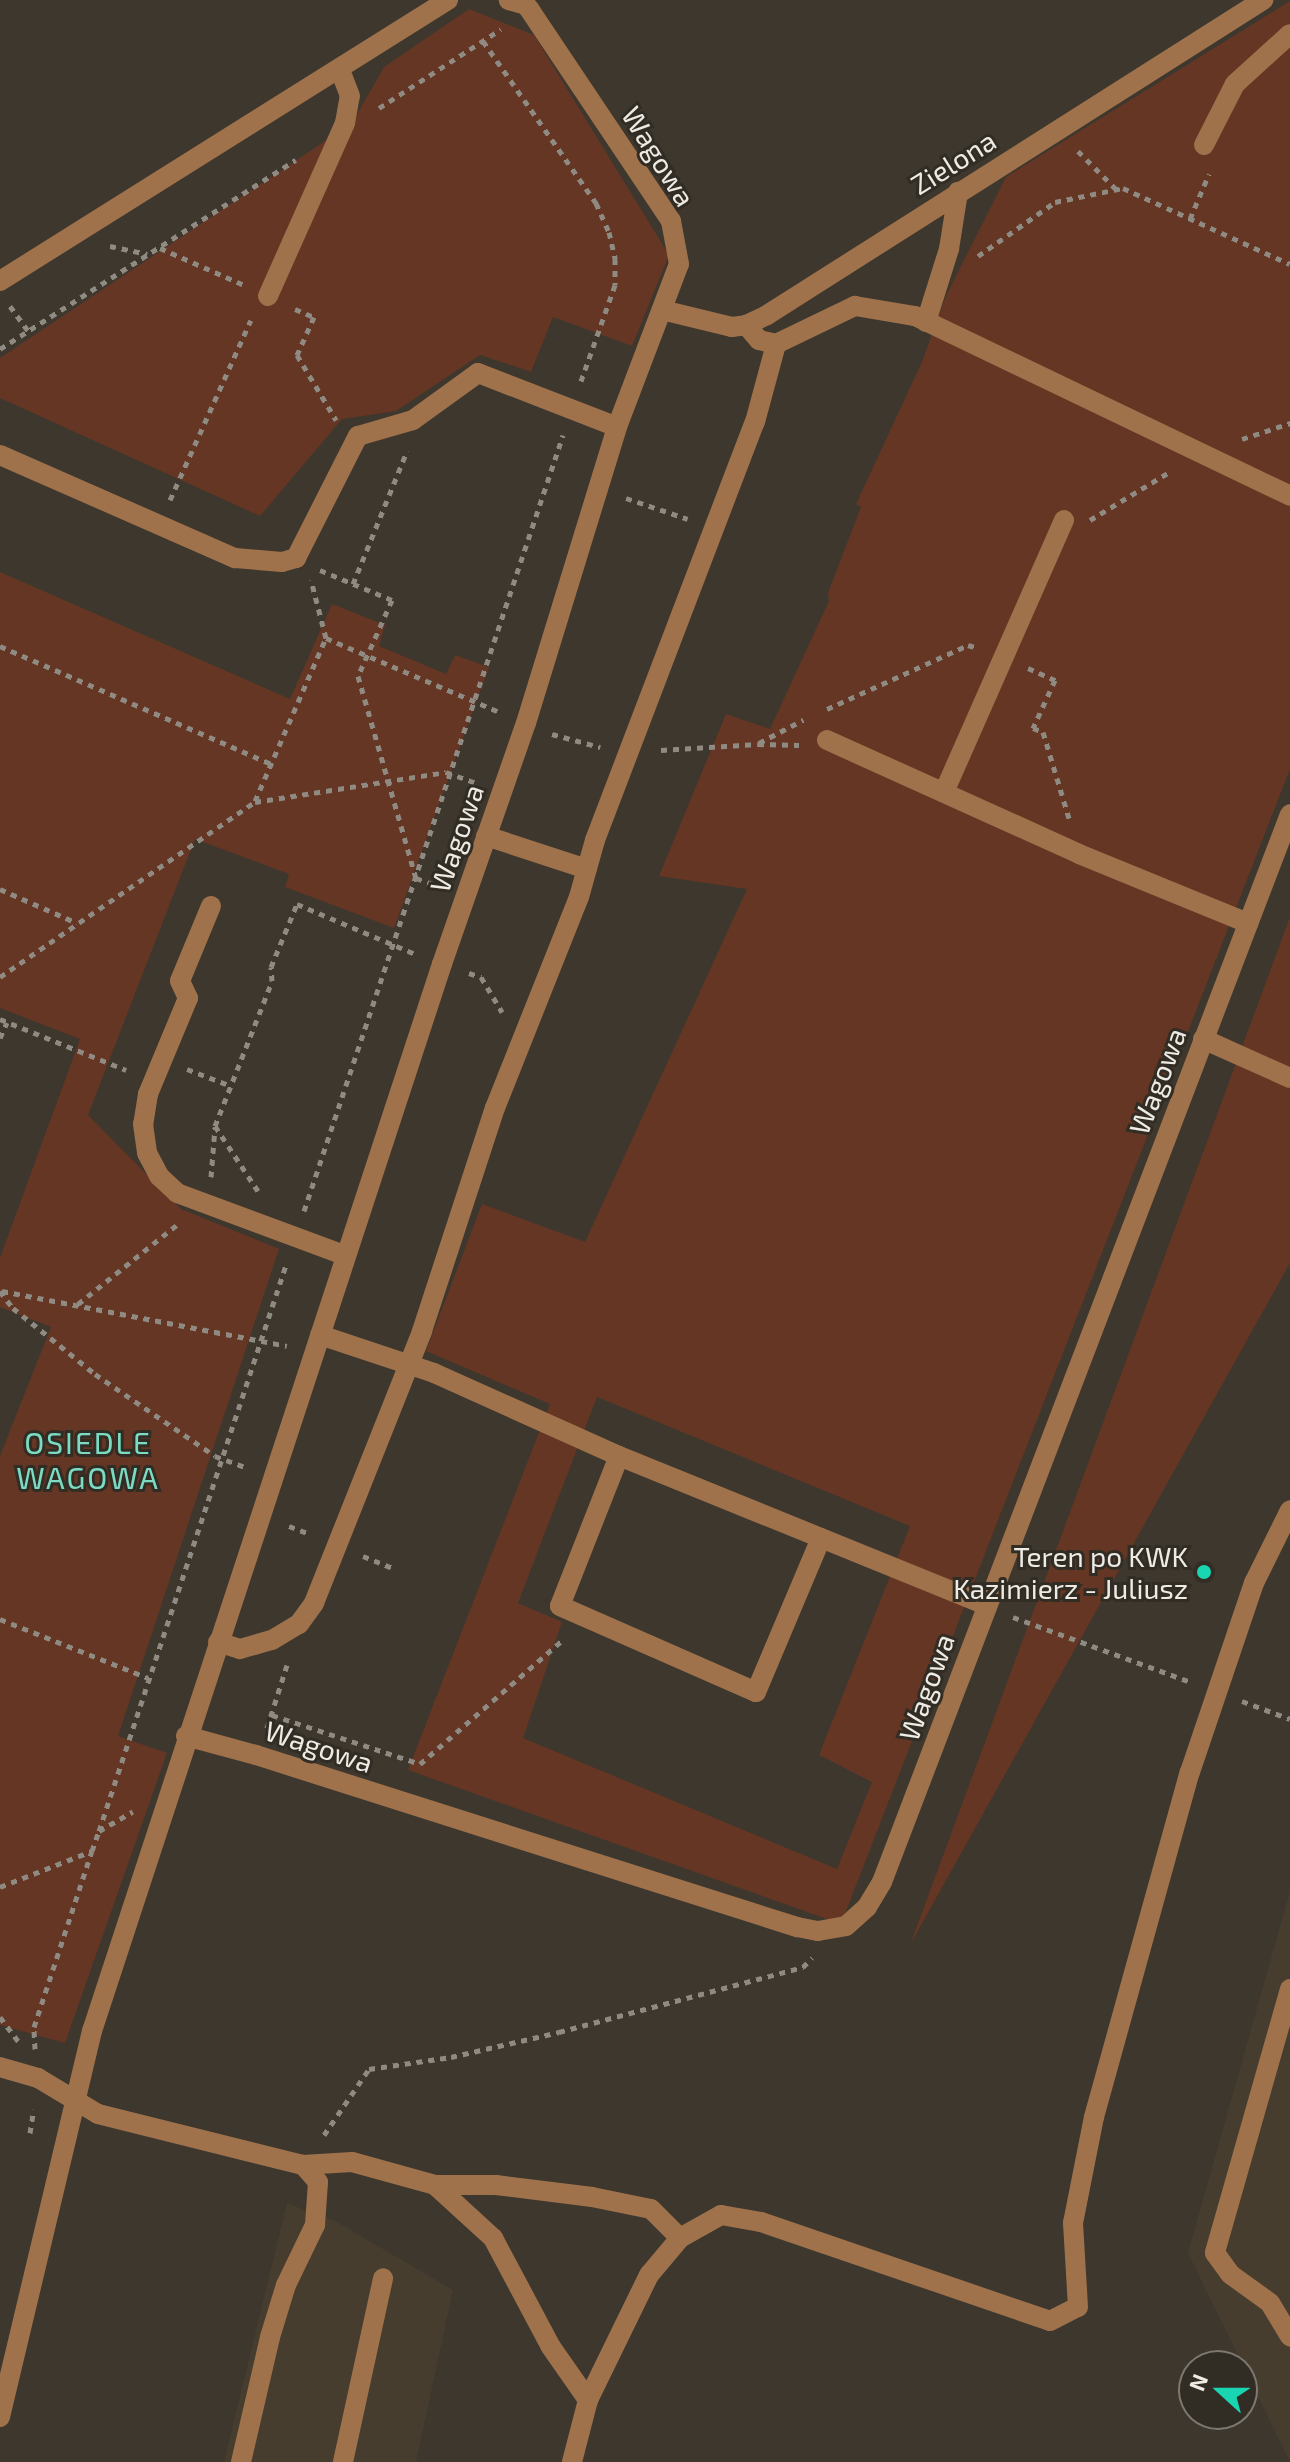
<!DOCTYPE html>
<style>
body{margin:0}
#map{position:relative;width:1290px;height:2462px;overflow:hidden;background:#3d372e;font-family:"Exo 2",sans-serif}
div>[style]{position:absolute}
.built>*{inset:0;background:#463d2e}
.green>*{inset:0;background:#653623}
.path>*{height:5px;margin-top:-2.5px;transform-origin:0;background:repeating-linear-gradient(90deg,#8f8a82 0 6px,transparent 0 12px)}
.minor>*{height:20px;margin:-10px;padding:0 10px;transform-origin:10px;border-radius:10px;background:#a0724b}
.dots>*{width:22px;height:22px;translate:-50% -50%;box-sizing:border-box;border:4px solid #322d24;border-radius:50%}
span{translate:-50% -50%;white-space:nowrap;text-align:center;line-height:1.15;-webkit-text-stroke:6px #322d24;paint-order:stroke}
.street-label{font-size:28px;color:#eeeae4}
.poi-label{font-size:28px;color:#eeeae4}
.right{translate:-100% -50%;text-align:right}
.neighbourhood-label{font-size:30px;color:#7bdcc3;letter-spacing:2px}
.north{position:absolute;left:1178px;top:2350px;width:80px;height:80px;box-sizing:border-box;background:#322d24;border:2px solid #7d7971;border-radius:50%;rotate:291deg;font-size:22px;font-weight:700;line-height:32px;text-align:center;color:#eeeae4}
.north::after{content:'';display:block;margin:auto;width:28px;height:36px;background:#19d5b2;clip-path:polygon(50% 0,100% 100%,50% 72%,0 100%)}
</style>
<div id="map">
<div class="built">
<i style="clip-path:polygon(1290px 1891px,1290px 2462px,1188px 2253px)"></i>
<i style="clip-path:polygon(287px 2203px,337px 2222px,453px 2290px,416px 2462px,224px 2462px)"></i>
</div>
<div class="green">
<i style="clip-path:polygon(evenodd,1290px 1px,1290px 769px,841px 1924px,408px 1770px,550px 1404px,426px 1351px,482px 1204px,585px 1242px,747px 889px,659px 876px,726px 714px,770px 729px,829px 601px,828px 593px,861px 507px,856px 504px,922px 362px,946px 296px,1006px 177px,1290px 1px,597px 1397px,910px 1526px,819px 1755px,872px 1782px,837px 1869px,523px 1738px,562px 1622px,518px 1603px,597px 1397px)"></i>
<i style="clip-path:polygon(469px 9px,534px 35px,669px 255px,632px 346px,553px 317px,531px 372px,480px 355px,396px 411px,342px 419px,260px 516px,0 398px,0 358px,352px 123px,384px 67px)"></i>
<i style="clip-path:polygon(0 572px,290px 699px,332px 604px,385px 625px,379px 646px,446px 674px,455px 655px,489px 667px,394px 928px,285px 887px,289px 874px,195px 839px,88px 1115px,181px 1209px,279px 1249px,118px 1736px,167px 1753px,65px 2043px,0 2025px,0 1456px,51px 1327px,0 1307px,0 1258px,80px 1039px,0 1008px)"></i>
<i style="clip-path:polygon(1290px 917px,1290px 1263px,910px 1945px)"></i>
</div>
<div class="path">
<i style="left:483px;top:41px;width:198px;rotate:55.1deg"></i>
<i style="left:596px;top:203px;width:32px;rotate:66deg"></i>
<i style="left:609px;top:232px;width:28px;rotate:77deg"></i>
<i style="left:615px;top:259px;width:26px;rotate:90deg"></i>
<i style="left:615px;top:285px;width:105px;rotate:109.5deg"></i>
<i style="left:379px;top:108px;width:145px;rotate:-32.9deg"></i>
<i style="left:1078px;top:151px;width:54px;rotate:45deg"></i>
<i style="left:1190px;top:219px;width:49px;rotate:-67.1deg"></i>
<i style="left:110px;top:246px;width:38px;rotate:12deg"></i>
<i style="left:160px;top:248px;width:90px;rotate:23.7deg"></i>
<i style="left:978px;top:256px;width:94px;rotate:-35deg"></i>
<i style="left:1055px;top:202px;width:69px;rotate:-11.6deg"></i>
<i style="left:1123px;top:188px;width:183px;rotate:24.5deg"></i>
<i style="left:10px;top:306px;width:31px;rotate:54deg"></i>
<i style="left:295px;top:309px;width:21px;rotate:23deg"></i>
<i style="left:314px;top:317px;width:42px;rotate:114.1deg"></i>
<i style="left:297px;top:355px;width:76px;rotate:59deg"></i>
<i style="left:0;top:349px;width:351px;rotate:-32.6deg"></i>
<i style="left:1242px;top:439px;width:51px;rotate:-18.4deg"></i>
<i style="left:626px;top:498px;width:65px;rotate:18.7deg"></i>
<i style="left:170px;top:500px;width:197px;rotate:-65.8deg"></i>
<i style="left:1090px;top:520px;width:95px;rotate:-31.2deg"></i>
<i style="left:320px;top:570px;width:78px;rotate:22.6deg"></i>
<i style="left:392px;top:600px;width:83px;rotate:114.1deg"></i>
<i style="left:358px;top:676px;width:210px;rotate:74deg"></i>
<i style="left:416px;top:878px;width:23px;rotate:20deg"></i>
<i style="left:353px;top:584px;width:144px;rotate:-67.9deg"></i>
<i style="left:326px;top:638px;width:191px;rotate:23.1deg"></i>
<i style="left:0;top:646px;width:296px;rotate:23.5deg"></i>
<i style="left:1028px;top:668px;width:30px;rotate:24deg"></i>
<i style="left:1055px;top:680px;width:53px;rotate:114.6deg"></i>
<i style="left:1033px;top:728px;width:11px;rotate:22deg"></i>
<i style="left:1043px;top:732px;width:90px;rotate:73.2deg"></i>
<i style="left:827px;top:709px;width:155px;rotate:-24.4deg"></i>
<i style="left:968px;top:645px;width:10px;rotate:17deg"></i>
<i style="left:552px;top:734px;width:50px;rotate:15.2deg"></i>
<i style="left:759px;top:743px;width:50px;rotate:-27.6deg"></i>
<i style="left:661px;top:750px;width:97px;rotate:-3.5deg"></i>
<i style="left:758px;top:744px;width:41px;rotate:1.4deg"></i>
<i style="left:255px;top:801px;width:178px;rotate:-66.5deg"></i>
<i style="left:326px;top:638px;width:60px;rotate:-104.5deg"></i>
<i style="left:0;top:889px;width:84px;rotate:23.8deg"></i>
<i style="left:469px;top:973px;width:13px;rotate:18deg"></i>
<i style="left:481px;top:977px;width:41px;rotate:59deg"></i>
<i style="left:0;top:977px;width:309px;rotate:-34.5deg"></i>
<i style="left:255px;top:802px;width:193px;rotate:-8.9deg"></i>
<i style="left:446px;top:772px;width:30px;rotate:20deg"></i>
<i style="left:0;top:1019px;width:136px;rotate:22deg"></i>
<i style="left:0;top:1038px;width:17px;rotate:-66deg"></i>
<i style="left:187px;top:1069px;width:47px;rotate:21.1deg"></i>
<i style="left:211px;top:1177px;width:50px;rotate:-85.4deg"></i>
<i style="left:258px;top:1191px;width:78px;rotate:-123.5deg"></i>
<i style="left:215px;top:1126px;width:156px;rotate:-68.5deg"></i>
<i style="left:272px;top:981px;width:14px;rotate:-94deg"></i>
<i style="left:271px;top:967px;width:68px;rotate:-67.6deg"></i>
<i style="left:297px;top:904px;width:131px;rotate:22.9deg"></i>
<i style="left:304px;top:1211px;width:818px;rotate:-71.54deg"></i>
<i style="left:0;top:1291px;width:21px;rotate:53deg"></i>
<i style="left:13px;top:1308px;width:105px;rotate:38.8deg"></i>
<i style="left:95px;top:1374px;width:145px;rotate:34.3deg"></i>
<i style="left:215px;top:1456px;width:33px;rotate:20deg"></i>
<i style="left:2px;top:1291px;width:290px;rotate:10.9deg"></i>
<i style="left:78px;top:1304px;width:129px;rotate:-38.7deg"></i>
<i style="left:289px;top:1526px;width:22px;rotate:21deg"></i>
<i style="left:363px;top:1556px;width:31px;rotate:22deg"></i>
<i style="left:1013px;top:1617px;width:189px;rotate:20.1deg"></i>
<i style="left:0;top:1619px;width:159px;rotate:21.7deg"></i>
<i style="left:1242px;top:1701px;width:51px;rotate:20.6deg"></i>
<i style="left:272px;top:1715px;width:156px;rotate:18.3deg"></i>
<i style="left:420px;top:1764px;width:191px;rotate:-41deg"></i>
<i style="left:267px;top:1728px;width:66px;rotate:-72.4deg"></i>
<i style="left:99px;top:1831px;width:599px;rotate:-71.72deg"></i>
<i style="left:0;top:1887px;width:99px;rotate:-21.4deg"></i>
<i style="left:92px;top:1851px;width:21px;rotate:-71deg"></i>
<i style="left:99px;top:1831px;width:39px;rotate:-30deg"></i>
<i style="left:0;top:2017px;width:31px;rotate:53deg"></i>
<i style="left:35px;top:2049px;width:22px;rotate:-93deg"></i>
<i style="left:34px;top:2027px;width:185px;rotate:-71.8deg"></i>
<i style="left:30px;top:2133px;width:24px;rotate:-81deg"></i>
<i style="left:324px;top:2135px;width:80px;rotate:-55.7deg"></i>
<i style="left:369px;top:2069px;width:83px;rotate:-8.3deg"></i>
<i style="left:451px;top:2057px;width:111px;rotate:-13deg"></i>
<i style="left:559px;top:2032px;width:253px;rotate:-14.9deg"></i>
<i style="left:803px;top:1967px;width:13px;rotate:-45deg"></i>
</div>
<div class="minor">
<i style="left:1204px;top:145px;width:68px;rotate:-63.1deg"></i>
<i style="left:1235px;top:84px;width:74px;rotate:-42.3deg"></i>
<i style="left:0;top:281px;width:529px;rotate:-32.1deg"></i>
<i style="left:268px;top:296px;width:189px;rotate:-66deg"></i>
<i style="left:345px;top:123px;width:27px;rotate:-80deg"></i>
<i style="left:350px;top:96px;width:28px;rotate:-111deg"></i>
<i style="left:662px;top:310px;width:72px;rotate:13.7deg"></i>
<i style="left:732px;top:327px;width:14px;rotate:-8deg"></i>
<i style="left:746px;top:325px;width:23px;rotate:-25deg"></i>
<i style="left:767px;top:315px;width:588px;rotate:-32.42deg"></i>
<i style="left:926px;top:322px;width:77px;rotate:-72.5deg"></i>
<i style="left:949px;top:249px;width:58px;rotate:-81deg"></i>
<i style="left:746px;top:325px;width:20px;rotate:49deg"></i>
<i style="left:759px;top:340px;width:17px;rotate:13deg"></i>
<i style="left:776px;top:344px;width:88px;rotate:-25.7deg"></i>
<i style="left:855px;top:306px;width:61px;rotate:9.5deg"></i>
<i style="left:915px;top:316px;width:416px;rotate:25.6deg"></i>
<i style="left:0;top:455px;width:257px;rotate:23.7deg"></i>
<i style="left:235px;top:558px;width:47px;rotate:4.9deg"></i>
<i style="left:282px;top:562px;width:15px;rotate:-16deg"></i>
<i style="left:296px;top:558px;width:137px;rotate:-63.1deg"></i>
<i style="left:358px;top:436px;width:57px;rotate:-16.2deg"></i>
<i style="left:413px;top:420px;width:80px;rotate:-35.9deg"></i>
<i style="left:478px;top:373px;width:149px;rotate:21.2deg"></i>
<i style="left:827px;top:740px;width:277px;rotate:24.3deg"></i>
<i style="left:1079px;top:854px;width:183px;rotate:22.2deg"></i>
<i style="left:945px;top:790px;width:295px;rotate:-66.2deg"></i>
<i style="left:486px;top:836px;width:106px;rotate:18.1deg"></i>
<i style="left:211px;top:906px;width:81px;rotate:112.5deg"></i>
<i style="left:180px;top:981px;width:19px;rotate:65deg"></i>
<i style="left:188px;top:998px;width:104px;rotate:112.6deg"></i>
<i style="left:148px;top:1094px;width:30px;rotate:99deg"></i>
<i style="left:143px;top:1124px;width:29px;rotate:82deg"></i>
<i style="left:147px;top:1153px;width:26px;rotate:62deg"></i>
<i style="left:159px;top:1176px;width:25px;rotate:43deg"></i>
<i style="left:177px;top:1193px;width:180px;rotate:20.4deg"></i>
<i style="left:1203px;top:1039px;width:95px;rotate:24.1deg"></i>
<i style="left:320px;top:1335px;width:120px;rotate:18.4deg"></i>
<i style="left:434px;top:1373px;width:203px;rotate:24.2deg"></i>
<i style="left:619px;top:1456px;width:396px;rotate:22.1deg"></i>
<i style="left:619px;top:1456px;width:161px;rotate:111.5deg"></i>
<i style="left:560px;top:1606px;width:214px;rotate:23.7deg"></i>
<i style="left:756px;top:1692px;width:167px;rotate:-67.1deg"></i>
<i style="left:218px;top:1642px;width:23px;rotate:18deg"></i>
<i style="left:240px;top:1649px;width:33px;rotate:-16deg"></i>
<i style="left:272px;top:1640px;width:31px;rotate:-31deg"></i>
<i style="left:299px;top:1624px;width:26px;rotate:-54deg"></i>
<i style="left:314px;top:1603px;width:293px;rotate:-68.3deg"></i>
<i style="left:422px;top:1331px;width:235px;rotate:-71.9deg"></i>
<i style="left:495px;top:1108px;width:227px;rotate:-68.3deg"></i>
<i style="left:579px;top:897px;width:59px;rotate:-74.3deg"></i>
<i style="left:595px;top:840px;width:448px;rotate:-69.1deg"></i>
<i style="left:755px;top:422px;width:81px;rotate:-74.9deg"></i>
<i style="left:186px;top:1736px;width:73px;rotate:15.2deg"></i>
<i style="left:256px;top:1755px;width:568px;rotate:17.64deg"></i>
<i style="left:797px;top:1927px;width:21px;rotate:11deg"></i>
<i style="left:818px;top:1931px;width:28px;rotate:-10deg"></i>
<i style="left:846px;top:1926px;width:28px;rotate:-42deg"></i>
<i style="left:867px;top:1907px;width:29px;rotate:-59deg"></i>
<i style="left:882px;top:1882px;width:1143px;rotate:-69.09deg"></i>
<i style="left:1290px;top:1989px;width:274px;rotate:105.9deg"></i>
<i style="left:1215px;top:2253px;width:26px;rotate:54deg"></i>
<i style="left:1230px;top:2274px;width:49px;rotate:35.9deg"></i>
<i style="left:1270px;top:2303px;width:39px;rotate:59deg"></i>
<i style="left:0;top:2067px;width:40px;rotate:16deg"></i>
<i style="left:38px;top:2078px;width:70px;rotate:31deg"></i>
<i style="left:98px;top:2114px;width:211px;rotate:14deg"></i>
<i style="left:303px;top:2165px;width:49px;rotate:-3.5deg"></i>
<i style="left:352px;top:2162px;width:86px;rotate:15.5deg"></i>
<i style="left:435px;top:2185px;width:79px;rotate:42.4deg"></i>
<i style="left:493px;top:2238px;width:123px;rotate:62deg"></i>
<i style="left:551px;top:2347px;width:65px;rotate:55.1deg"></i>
<i style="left:588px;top:2400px;width:64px;rotate:104.5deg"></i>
<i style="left:435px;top:2185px;width:61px"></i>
<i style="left:496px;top:2185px;width:97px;rotate:7.1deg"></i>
<i style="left:592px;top:2197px;width:60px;rotate:11.5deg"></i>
<i style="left:651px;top:2209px;width:41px;rotate:45deg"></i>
<i style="left:588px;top:2400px;width:139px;rotate:-64deg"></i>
<i style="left:649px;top:2275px;width:48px;rotate:-50deg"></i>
<i style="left:680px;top:2238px;width:47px;rotate:-29.3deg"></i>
<i style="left:721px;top:2215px;width:41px;rotate:9.9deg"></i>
<i style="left:761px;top:2222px;width:305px;rotate:18.9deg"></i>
<i style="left:1050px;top:2321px;width:31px;rotate:-27deg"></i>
<i style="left:1078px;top:2307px;width:84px;rotate:-93.4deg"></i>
<i style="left:1073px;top:2223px;width:108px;rotate:-78.8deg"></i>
<i style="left:1094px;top:2117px;width:358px;rotate:-74.5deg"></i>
<i style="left:1190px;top:1772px;width:200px;rotate:-71.3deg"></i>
<i style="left:1254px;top:1583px;width:81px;rotate:-63.7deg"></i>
<i style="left:0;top:2417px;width:397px;rotate:-76.6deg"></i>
<i style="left:92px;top:2031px;width:1123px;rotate:-71.84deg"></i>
<i style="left:442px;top:964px;width:255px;rotate:-70.8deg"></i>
<i style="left:526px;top:723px;width:310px;rotate:-72.9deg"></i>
<i style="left:617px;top:427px;width:174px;rotate:-69.2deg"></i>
<i style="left:679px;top:264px;width:44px;rotate:-100.5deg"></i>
<i style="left:671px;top:221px;width:254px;rotate:-123.8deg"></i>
<i style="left:530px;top:10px;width:6px;rotate:-129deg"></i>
<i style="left:526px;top:5px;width:18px;rotate:-164deg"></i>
<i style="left:241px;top:2462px;width:128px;rotate:-76.9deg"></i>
<i style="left:270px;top:2337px;width:54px;rotate:-72.9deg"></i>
<i style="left:286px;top:2285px;width:67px;rotate:-64.2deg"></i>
<i style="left:315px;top:2225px;width:43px;rotate:-86deg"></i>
<i style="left:318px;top:2182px;width:23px;rotate:-131deg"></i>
<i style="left:343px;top:2462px;width:188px;rotate:-77.7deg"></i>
</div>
<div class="dots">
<i style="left:1204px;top:1572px;background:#19d5b2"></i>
</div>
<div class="street-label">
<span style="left:659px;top:156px;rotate:58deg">Wagowa</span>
<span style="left:953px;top:162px;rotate:-32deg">Zielona</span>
<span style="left:456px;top:838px;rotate:-71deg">Wagowa</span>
<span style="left:1157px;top:1081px;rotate:-69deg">Wagowa</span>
<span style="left:926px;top:1687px;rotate:-70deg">Wagowa</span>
<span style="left:319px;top:1746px;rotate:18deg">Wagowa</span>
</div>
<div class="poi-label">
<span class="right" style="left:1188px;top:1572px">Teren po KWK<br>Kazimierz - Juliusz</span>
</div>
<div class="neighbourhood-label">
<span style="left:88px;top:1459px">OSIEDLE<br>WAGOWA</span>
</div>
<div class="north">N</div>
</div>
